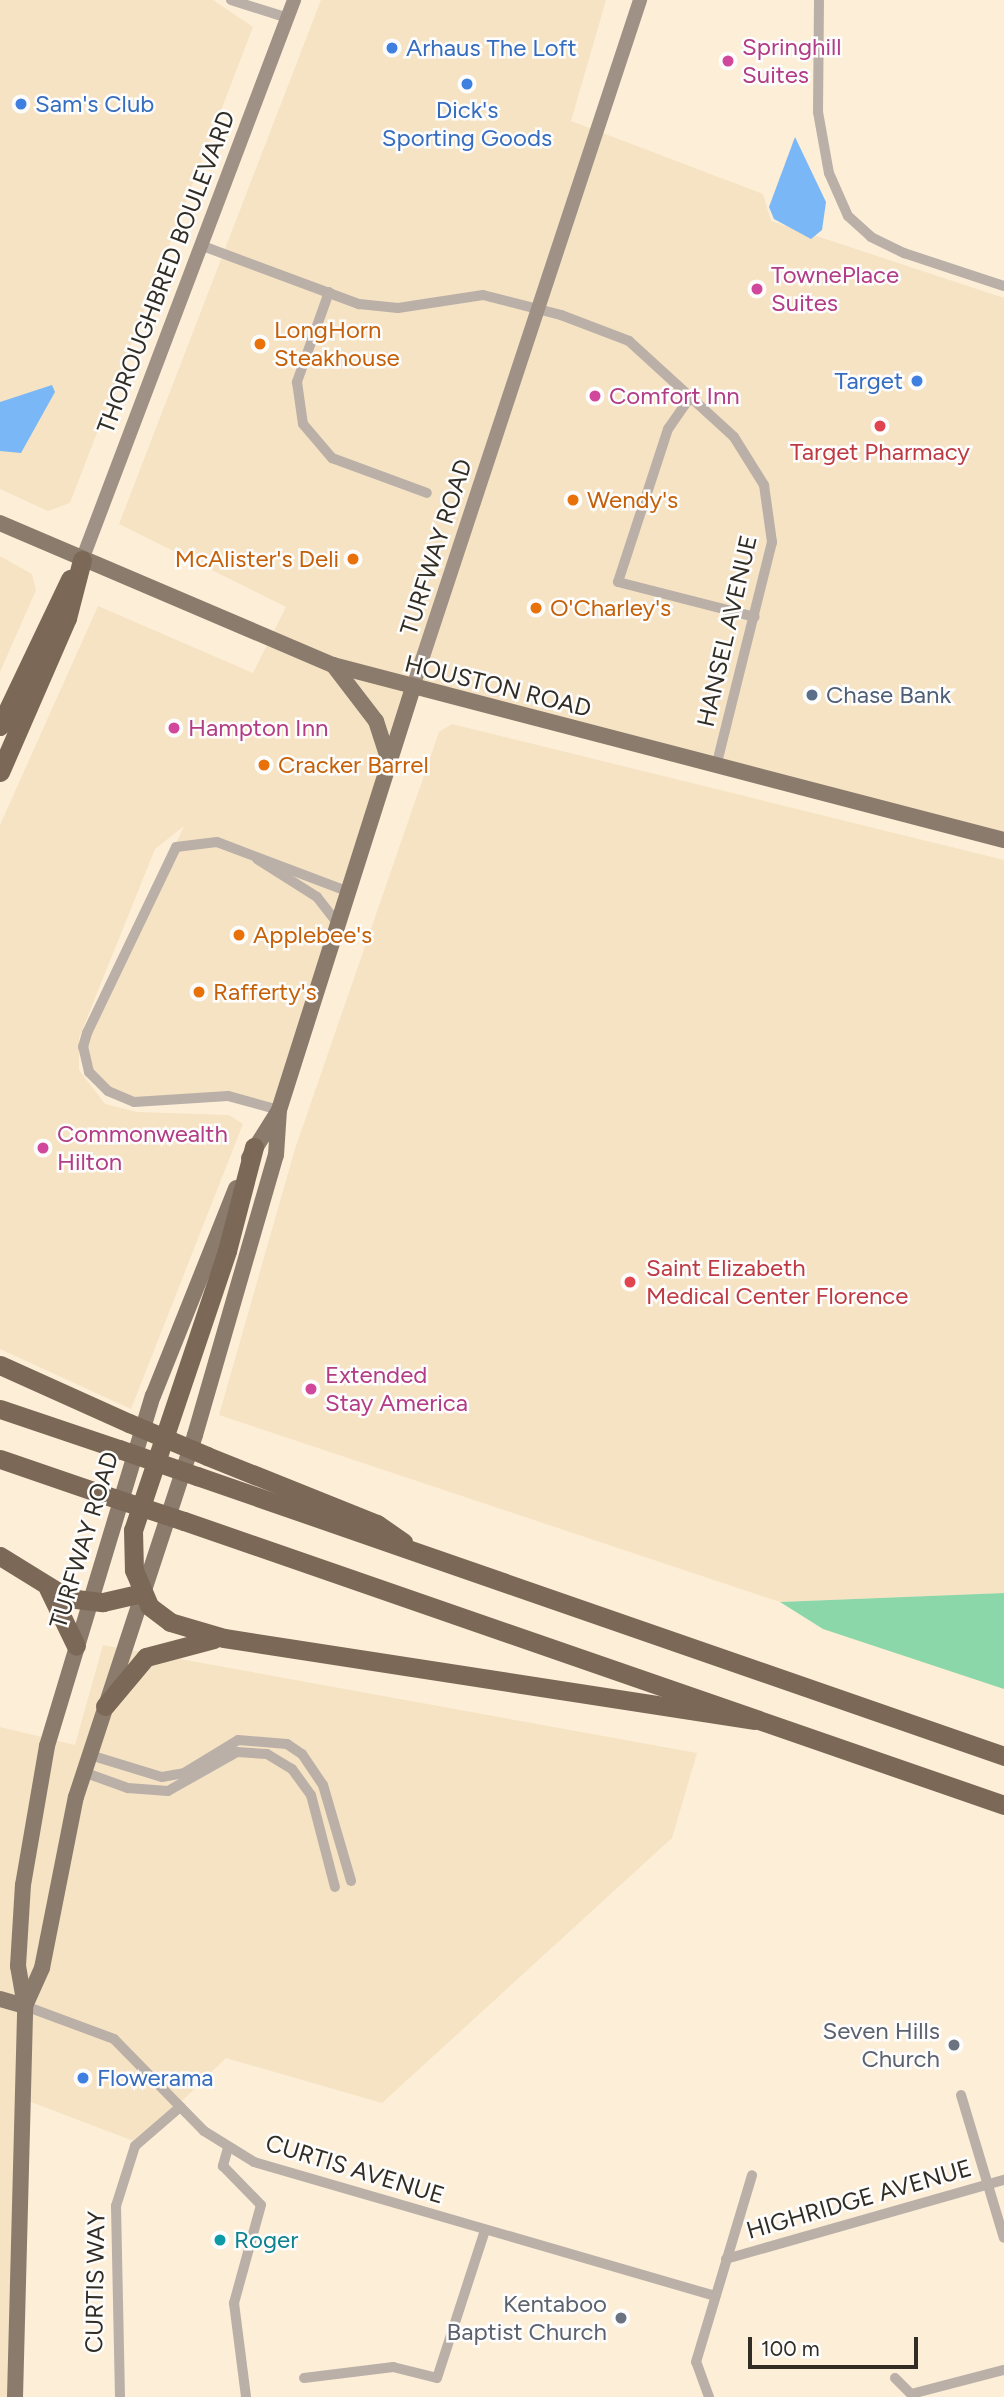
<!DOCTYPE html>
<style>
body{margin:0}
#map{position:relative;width:1004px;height:2397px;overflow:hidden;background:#fdeed7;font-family:Figtree,sans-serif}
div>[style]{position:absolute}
.built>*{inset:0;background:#f6e3c4}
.green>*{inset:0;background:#8bd7a9}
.water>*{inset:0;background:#7ab7f7}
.minor>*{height:10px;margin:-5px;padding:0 5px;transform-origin:5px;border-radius:5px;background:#bab0a8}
.secondary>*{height:14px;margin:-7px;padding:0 7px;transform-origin:7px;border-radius:7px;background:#9f9185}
.primary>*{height:16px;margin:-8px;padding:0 8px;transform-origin:8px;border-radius:8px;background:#8b7b6c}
.motorway>*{height:19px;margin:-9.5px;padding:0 9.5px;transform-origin:9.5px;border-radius:9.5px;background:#7b6857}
.motorway-bridge>*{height:19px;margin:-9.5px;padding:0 9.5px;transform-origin:9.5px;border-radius:9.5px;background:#7b6857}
.dots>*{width:19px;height:19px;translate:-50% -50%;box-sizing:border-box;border:4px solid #fdfdfd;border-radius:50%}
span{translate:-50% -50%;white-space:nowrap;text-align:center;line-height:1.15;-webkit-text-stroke:5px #fdfdfd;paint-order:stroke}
.hotel-label{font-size:24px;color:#b23c85}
.left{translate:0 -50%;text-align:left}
.shop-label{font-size:24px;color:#366cbe}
.right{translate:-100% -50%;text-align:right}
.street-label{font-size:24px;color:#322d24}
.food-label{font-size:24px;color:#c56008}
.health-label{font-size:24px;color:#be3a42}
.service-label{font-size:24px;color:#4e5e75}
.worship-label{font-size:24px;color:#5b616d}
.culture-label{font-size:24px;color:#0d838f}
.scale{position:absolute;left:748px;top:2337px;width:170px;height:32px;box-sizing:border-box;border:4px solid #322d24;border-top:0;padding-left:9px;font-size:21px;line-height:24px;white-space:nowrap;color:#322d24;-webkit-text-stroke:5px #fdfdfd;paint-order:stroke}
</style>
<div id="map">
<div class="built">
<i style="clip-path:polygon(0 0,213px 0,253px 27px,70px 503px,48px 511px,0 489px)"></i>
<i style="clip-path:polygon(321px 0,606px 0,571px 121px,763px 194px,771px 221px,1004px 298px,1004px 840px,412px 690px,279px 1110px,228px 1096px,152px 1105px,97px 1082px,83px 1047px,184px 826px,155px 849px,79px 1038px,79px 1070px,105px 1104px,137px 1112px,229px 1115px,243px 1124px,131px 1409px,0 1349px,0 825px,98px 606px,253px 673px,286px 607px,119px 524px)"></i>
<i style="clip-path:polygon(0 556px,32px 574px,36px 590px,0 672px)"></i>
<i style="clip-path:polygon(452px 724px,1004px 860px,1004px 1593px,780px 1602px,219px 1415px,295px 1149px,439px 732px)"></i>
<i style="clip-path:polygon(103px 1645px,697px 1753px,672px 1838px,382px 2103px,226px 2058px,139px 2143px,23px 2099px,15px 2397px,0 2397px,0 1727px,75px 1745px)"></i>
</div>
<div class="green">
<i style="clip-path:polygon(1004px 1593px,1004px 1689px,823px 1629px,780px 1602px)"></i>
</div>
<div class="water">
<i style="clip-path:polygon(795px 137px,826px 202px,822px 230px,811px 239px,774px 219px,769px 207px)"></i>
<i style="clip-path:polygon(52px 385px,55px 392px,21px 453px,0 451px,0 402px)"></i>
</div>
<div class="minor">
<i style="left:231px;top:0;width:57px;rotate:17.5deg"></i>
<i style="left:819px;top:0;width:112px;rotate:90.5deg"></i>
<i style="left:818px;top:112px;width:62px;rotate:79.8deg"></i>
<i style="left:829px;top:173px;width:47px;rotate:66.2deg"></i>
<i style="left:848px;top:216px;width:31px;rotate:42deg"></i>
<i style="left:871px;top:237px;width:37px;rotate:26deg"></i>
<i style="left:904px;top:253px;width:105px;rotate:18.3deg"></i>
<i style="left:200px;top:245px;width:170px;rotate:20.4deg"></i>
<i style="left:359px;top:304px;width:39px;rotate:6deg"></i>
<i style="left:398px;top:308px;width:86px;rotate:-8.7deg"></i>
<i style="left:483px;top:295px;width:81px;rotate:14.4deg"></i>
<i style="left:561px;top:315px;width:73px;rotate:20.9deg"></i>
<i style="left:629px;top:341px;width:142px;rotate:42.4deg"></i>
<i style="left:734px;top:437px;width:57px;rotate:58deg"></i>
<i style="left:764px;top:485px;width:58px;rotate:82deg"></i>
<i style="left:772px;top:542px;width:228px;rotate:104deg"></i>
<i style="left:329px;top:292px;width:96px;rotate:109.6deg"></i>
<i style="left:297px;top:382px;width:42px;rotate:81.9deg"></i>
<i style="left:303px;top:424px;width:45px;rotate:49.5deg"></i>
<i style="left:332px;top:458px;width:101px;rotate:20.2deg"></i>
<i style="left:691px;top:396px;width:40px;rotate:124.9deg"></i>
<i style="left:668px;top:429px;width:161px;rotate:108.1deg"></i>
<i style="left:618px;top:582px;width:141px;rotate:14.3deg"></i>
<i style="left:257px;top:859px;width:71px;rotate:32.3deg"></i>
<i style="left:317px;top:897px;width:36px;rotate:52deg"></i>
<i style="left:279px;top:1110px;width:53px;rotate:-164.6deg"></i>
<i style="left:228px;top:1096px;width:94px;rotate:176.3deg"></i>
<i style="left:134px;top:1102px;width:28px;rotate:-157deg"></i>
<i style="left:108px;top:1091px;width:27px;rotate:-135deg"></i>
<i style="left:89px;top:1072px;width:26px;rotate:-103deg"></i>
<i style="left:83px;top:1047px;width:15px;rotate:-74deg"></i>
<i style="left:87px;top:1033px;width:206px;rotate:-64.4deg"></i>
<i style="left:176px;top:847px;width:41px;rotate:-7deg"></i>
<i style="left:217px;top:842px;width:141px;rotate:20.7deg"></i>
<i style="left:90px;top:1755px;width:75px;rotate:17deg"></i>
<i style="left:162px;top:1777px;width:22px;rotate:-10deg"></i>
<i style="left:184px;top:1773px;width:63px;rotate:-31.4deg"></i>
<i style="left:238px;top:1740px;width:49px;rotate:4.7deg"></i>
<i style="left:287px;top:1744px;width:18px;rotate:34deg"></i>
<i style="left:302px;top:1754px;width:37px;rotate:56deg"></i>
<i style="left:323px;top:1785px;width:100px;rotate:73.7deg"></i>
<i style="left:86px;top:1773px;width:45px;rotate:19.7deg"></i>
<i style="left:128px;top:1788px;width:40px;rotate:4.3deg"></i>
<i style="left:168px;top:1791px;width:79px;rotate:-29.5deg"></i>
<i style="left:237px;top:1752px;width:30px;rotate:4deg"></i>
<i style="left:267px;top:1754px;width:29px;rotate:31deg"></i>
<i style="left:292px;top:1769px;width:32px;rotate:54deg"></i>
<i style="left:311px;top:1795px;width:95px;rotate:75.4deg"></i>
<i style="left:25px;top:2006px;width:95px;rotate:20.3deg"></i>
<i style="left:114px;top:2039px;width:129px;rotate:45.6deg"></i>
<i style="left:204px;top:2131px;width:59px;rotate:31.8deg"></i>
<i style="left:254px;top:2162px;width:480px;rotate:16.2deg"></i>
<i style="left:961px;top:2095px;width:149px;rotate:73.3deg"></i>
<i style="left:228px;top:2148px;width:19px;rotate:106deg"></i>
<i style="left:223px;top:2166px;width:54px;rotate:45.7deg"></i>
<i style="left:261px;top:2205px;width:102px;rotate:105.4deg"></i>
<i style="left:234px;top:2303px;width:95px;rotate:82.7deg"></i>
<i style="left:726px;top:2259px;width:289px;rotate:-15.9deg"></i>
<i style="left:304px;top:2378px;width:90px;rotate:-7deg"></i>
<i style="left:393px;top:2367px;width:45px;rotate:14deg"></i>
<i style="left:437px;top:2378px;width:156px;rotate:-72deg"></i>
<i style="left:895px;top:2378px;width:23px;rotate:45deg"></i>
<i style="left:911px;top:2394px;width:96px;rotate:-14.5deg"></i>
<i style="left:120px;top:2397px;width:191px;rotate:-91.2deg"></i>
<i style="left:116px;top:2206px;width:63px;rotate:-72.4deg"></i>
<i style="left:135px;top:2146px;width:60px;rotate:-40.9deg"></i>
<i style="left:709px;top:2397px;width:37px;rotate:-110deg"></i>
<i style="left:696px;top:2362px;width:195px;rotate:-73.3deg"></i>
</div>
<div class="secondary">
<i style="left:82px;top:560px;width:599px;rotate:-69.26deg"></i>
<i style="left:412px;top:690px;width:727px;rotate:-71.71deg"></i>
</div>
<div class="primary">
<i style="left:0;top:523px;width:362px;rotate:23.1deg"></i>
<i style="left:333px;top:665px;width:693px;rotate:14.62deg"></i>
<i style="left:333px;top:665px;width:71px;rotate:52.5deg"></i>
<i style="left:376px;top:721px;width:45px;rotate:72deg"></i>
<i style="left:249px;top:1158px;width:54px;rotate:-57.8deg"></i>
<i style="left:0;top:1999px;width:26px;rotate:16deg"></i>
<i style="left:25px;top:2006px;width:42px;rotate:-65.9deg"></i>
<i style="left:42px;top:1968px;width:174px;rotate:-78.8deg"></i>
<i style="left:76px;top:1797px;width:381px;rotate:-71.8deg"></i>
<i style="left:195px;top:1435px;width:291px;rotate:-73.9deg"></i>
<i style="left:276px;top:1155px;width:45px;rotate:-86.2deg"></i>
<i style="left:279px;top:1110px;width:441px;rotate:-72.4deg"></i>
<i style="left:15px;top:2397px;width:391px;rotate:-88.5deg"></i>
<i style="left:25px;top:2006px;width:41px;rotate:-99.9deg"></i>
<i style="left:18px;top:1966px;width:81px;rotate:-86.5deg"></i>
<i style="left:23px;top:1885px;width:141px;rotate:-80.2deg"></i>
<i style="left:47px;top:1746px;width:366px;rotate:-73.2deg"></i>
<i style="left:153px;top:1396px;width:224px;rotate:-68.2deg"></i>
</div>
<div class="motorway">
<i style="left:0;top:726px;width:163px;rotate:-64.5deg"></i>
<i style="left:0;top:772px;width:168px;rotate:-66.5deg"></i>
<i style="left:67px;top:618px;width:60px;rotate:-75.5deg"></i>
<i style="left:254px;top:1147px;width:107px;rotate:104.6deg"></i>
<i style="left:227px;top:1251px;width:294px;rotate:108.6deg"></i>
<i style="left:133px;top:1530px;width:40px;rotate:88.6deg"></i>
<i style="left:134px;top:1570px;width:39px;rotate:67deg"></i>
<i style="left:149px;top:1606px;width:26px;rotate:37deg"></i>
<i style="left:170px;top:1622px;width:56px;rotate:16.5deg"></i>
<i style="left:224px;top:1638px;width:536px;rotate:8.79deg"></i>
<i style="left:0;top:1365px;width:141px;rotate:24.2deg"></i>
<i style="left:0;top:1409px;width:126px;rotate:18.6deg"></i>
<i style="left:207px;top:1456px;width:183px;rotate:21.8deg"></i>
<i style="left:377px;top:1524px;width:32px;rotate:35deg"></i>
<i style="left:0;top:1459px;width:111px;rotate:18.9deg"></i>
<i style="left:197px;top:1476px;width:854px;rotate:19.13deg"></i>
<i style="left:184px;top:1521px;width:868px;rotate:19.1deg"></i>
<i style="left:0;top:1556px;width:80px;rotate:31.7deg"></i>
<i style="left:68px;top:1598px;width:35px;rotate:7deg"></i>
<i style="left:103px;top:1602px;width:39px;rotate:-13deg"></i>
<i style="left:48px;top:1588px;width:64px;rotate:64.2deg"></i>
<i style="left:105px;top:1706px;width:64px;rotate:-50.1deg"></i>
<i style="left:146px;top:1657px;width:70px;rotate:-14.8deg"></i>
</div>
<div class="motorway-bridge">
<i style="left:129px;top:1423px;width:85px;rotate:22.9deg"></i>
<i style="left:119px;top:1449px;width:83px;rotate:19.1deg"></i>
<i style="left:105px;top:1495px;width:83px;rotate:18.2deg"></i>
</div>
<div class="dots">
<i style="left:392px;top:48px;background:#3f7fe0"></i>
<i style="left:728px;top:61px;background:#d1479c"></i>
<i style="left:467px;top:84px;background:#3f7fe0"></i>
<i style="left:21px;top:104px;background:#3f7fe0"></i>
<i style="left:757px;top:289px;background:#d1479c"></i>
<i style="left:260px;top:344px;background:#e8710a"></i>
<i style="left:917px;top:381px;background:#3f7fe0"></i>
<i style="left:595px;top:396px;background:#d1479c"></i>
<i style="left:880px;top:426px;background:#e0444e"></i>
<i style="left:573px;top:500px;background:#e8710a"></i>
<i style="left:353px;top:559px;background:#e8710a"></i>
<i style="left:536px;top:608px;background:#e8710a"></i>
<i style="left:812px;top:695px;background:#5c6f8a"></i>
<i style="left:174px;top:728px;background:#d1479c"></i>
<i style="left:264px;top:765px;background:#e8710a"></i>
<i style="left:239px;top:935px;background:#e8710a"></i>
<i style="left:199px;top:992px;background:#e8710a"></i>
<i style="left:43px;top:1148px;background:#d1479c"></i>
<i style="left:630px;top:1282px;background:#e0444e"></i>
<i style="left:311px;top:1389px;background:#d1479c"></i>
<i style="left:954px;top:2045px;background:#6b7280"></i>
<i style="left:83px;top:2078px;background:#3f7fe0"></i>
<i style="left:220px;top:2240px;background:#0f9aa8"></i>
<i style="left:621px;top:2318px;background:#6b7280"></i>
</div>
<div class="hotel-label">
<span class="left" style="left:742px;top:61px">Springhill<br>Suites</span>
<span class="left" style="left:771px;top:289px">TownePlace<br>Suites</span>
<span class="left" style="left:609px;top:396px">Comfort Inn</span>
<span class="left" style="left:188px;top:728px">Hampton Inn</span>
<span class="left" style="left:57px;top:1148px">Commonwealth<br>Hilton</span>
<span class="left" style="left:325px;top:1389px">Extended<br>Stay America</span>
</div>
<div class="shop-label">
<span class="left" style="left:406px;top:48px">Arhaus The Loft</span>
<span class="left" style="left:35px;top:104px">Sam's Club</span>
<span style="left:467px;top:124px">Dick's<br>Sporting Goods</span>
<span class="right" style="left:903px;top:381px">Target</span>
<span class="left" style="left:97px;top:2078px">Flowerama</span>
</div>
<div class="street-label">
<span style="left:166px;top:272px;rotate:-69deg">THOROUGHBRED BOULEVARD</span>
<span style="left:436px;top:547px;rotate:-72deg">TURFWAY ROAD</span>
<span style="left:727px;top:631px;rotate:-77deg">HANSEL AVENUE</span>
<span style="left:498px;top:686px;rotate:14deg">HOUSTON ROAD</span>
<span style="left:84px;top:1540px;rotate:-73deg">TURFWAY ROAD</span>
<span style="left:355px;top:2169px;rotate:17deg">CURTIS AVENUE</span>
<span style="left:859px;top:2199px;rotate:-16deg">HIGHRIDGE AVENUE</span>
<span style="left:95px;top:2282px;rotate:-89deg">CURTIS WAY</span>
</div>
<div class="food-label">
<span class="left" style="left:274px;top:344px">LongHorn<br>Steakhouse</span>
<span class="left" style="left:587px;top:500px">Wendy's</span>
<span class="right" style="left:339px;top:559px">McAlister's Deli</span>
<span class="left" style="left:550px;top:608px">O'Charley's</span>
<span class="left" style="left:278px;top:765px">Cracker Barrel</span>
<span class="left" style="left:253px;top:935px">Applebee's</span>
<span class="left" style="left:213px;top:992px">Rafferty's</span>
</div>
<div class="health-label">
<span style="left:880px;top:452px">Target Pharmacy</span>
<span class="left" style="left:646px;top:1282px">Saint Elizabeth<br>Medical Center Florence</span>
</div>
<div class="service-label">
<span class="left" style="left:826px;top:695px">Chase Bank</span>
</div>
<div class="worship-label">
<span class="right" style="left:940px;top:2045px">Seven Hills<br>Church</span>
<span class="right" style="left:607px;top:2318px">Kentaboo<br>Baptist Church</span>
</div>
<div class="culture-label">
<span class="left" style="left:234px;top:2240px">Roger</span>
</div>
<div class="scale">100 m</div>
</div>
